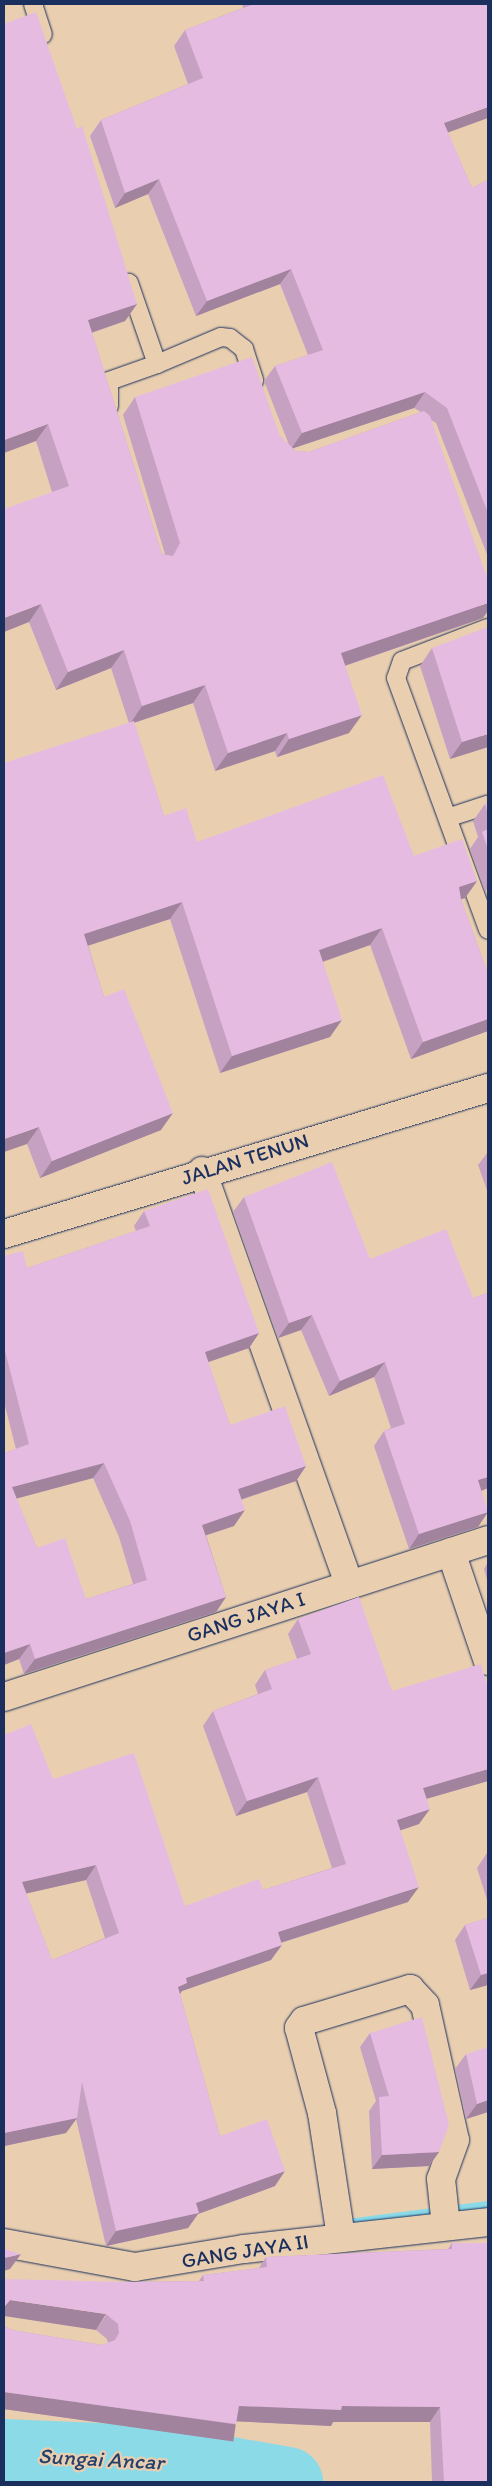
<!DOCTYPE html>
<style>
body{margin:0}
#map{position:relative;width:492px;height:2486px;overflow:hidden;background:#e9cfb0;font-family:Itim,sans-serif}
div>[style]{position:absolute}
.stream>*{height:11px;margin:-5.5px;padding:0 5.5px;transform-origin:5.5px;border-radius:5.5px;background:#8bdae8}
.river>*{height:71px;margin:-35.5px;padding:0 35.5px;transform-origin:35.5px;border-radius:35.5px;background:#8bdae8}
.roads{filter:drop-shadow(0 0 1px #1b2f5e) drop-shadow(0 0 1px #1b2f5e)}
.service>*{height:18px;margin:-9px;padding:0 9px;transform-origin:9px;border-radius:9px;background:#e9cfb0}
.minor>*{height:28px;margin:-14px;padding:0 14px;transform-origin:14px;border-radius:14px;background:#e9cfb0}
.wall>*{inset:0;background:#c6a1c2}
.shaded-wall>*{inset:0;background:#a1839e;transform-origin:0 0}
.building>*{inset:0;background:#e6bbe1}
span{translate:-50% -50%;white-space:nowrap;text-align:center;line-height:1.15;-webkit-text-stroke:4.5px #e9cfb0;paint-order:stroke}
.street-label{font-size:21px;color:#1b2f5e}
.water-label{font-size:22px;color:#26406c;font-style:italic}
.frame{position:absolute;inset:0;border:5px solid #1b2f5e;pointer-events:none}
</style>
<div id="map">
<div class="stream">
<i style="left:339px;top:2225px;width:150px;rotate:-7.3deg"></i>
</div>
<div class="river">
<i style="left:4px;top:2454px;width:162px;rotate:2.5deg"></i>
<i style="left:166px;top:2461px;width:123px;rotate:9.8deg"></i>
</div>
<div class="roads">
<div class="service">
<i style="left:33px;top:4px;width:32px;rotate:72deg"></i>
<i style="left:157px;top:364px;width:69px;rotate:-22.9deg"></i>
<i style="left:221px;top:337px;width:9px;rotate:6deg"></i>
<i style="left:230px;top:338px;width:18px;rotate:38deg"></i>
<i style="left:244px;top:349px;width:33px;rotate:72deg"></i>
<i style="left:109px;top:406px;width:25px;rotate:-90deg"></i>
<i style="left:109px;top:381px;width:51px;rotate:-19.5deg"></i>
<i style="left:157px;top:364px;width:86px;rotate:-109.1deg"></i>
<i style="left:488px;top:628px;width:92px;rotate:159deg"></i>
<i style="left:402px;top:661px;width:18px;rotate:109deg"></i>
<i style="left:396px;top:678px;width:268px;rotate:69.9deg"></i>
<i style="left:450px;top:817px;width:40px;rotate:-18deg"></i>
</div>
<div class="minor">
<i style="left:202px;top:1171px;width:437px;rotate:70.4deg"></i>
<i style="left:4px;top:1234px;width:506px;rotate:-16.79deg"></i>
<i style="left:451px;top:1552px;width:115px;rotate:71.3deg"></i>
<i style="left:4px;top:1697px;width:509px;rotate:-17.97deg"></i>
<i style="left:341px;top:2237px;width:125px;rotate:-98.7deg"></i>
<i style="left:322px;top:2113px;width:88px;rotate:-105.1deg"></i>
<i style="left:299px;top:2028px;width:9px;rotate:-54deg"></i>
<i style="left:304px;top:2021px;width:111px;rotate:-16.8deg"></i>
<i style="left:410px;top:1989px;width:22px;rotate:47deg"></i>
<i style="left:425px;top:2005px;width:138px;rotate:77.5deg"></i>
<i style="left:455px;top:2140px;width:41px;rotate:109.7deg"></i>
<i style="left:441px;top:2179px;width:47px;rotate:83.9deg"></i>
<i style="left:4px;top:2243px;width:133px;rotate:10.4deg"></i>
<i style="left:135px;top:2267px;width:110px;rotate:-9.4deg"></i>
<i style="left:244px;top:2249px;width:245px;rotate:-6.3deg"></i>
</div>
</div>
<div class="wall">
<i style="clip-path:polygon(evenodd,242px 4px,488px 4px,448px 133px,472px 188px,488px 180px,488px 557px,436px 423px,431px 420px,483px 618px,345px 666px,349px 733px,277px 757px,275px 751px,215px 771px,193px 703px,134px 723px,164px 816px,197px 842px,414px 856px,477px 881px,465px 898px,461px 899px,488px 974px,488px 1031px,411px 1059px,370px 945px,323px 962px,330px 1037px,220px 1073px,170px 919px,88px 945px,104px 997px,161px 1130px,40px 1178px,27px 1144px,129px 723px,111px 668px,56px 690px,29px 622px,52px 492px,36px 441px,4px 24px,137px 304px,125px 321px,92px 333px,162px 554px,165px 554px,123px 415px,135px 397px,280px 436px,289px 445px,264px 381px,275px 366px,308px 355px,280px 284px,196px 316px,148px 194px,115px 208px,90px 136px,101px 120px,188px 84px,174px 46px,185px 30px,243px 8px,242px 4px,414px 408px,421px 412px,309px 452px,296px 451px,293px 448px,414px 408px)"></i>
<i style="clip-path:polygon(432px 648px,488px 747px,450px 759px,420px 666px)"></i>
<i style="clip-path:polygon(488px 803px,488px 890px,485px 891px,470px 849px,478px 837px,473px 821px,485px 804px)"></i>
<i style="clip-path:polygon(488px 1152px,488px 1193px,478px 1165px)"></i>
<i style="clip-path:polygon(244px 1197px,370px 1259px,473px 1298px,488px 1293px,488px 1488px,482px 1491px,478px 1527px,409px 1549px,374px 1446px,384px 1431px,391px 1428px,374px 1377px,329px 1396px,301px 1330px,278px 1338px,233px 1212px)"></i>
<i style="clip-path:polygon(evenodd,144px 1211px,259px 1333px,249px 1348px,208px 1362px,230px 1425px,306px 1466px,296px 1481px,241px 1500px,234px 1526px,206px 1535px,226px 1597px,216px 1612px,24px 1674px,19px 1659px,4px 1665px,4px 1453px,16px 1449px,4px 1402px,4px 1256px,27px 1268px,136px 1231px,134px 1226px,144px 1211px,93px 1478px,119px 1537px,133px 1584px,86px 1599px,37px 1548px,16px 1498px,93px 1478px)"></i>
<i style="clip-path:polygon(488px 1562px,488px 1583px,484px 1569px)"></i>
<i style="clip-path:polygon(evenodd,298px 1619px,392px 1691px,488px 1781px,426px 1799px,419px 1824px,400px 1830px,408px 1902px,281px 1943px,271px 1960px,182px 1991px,180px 1994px,220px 2136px,275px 2186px,198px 2214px,188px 2228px,106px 2246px,76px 2119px,66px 2133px,4px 2146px,4px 1735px,53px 1779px,185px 1906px,263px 1890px,332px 1868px,307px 1792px,236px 1816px,203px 1726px,213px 1711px,258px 1694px,255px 1685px,265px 1670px,297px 1659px,288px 1634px,298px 1619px,86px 1880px,105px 1938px,52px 1960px,26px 1893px,86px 1880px)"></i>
<i style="clip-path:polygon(488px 1852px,488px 1903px,477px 1868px,487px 1853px)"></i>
<i style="clip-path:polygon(488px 1918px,488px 1985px,470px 1990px,455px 1940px,465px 1925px)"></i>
<i style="clip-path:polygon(370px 2033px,439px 2152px,429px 2166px,372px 2169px,369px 2111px,376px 2101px,360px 2047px)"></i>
<i style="clip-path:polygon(466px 2054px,488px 2112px,466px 2119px,455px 2069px)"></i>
<i style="clip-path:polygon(452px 2243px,488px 2482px,432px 2482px,430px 2422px,333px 2422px,331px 2426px,237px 2421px,226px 2440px,4px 2409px,4px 2324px,5px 2326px,12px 2330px,102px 2345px,108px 2343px,107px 2339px,96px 2330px,128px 2282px,199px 2281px,203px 2275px,259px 2268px,266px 2257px,448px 2249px)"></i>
</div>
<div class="shaded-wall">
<i style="clip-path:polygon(488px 107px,488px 118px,433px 138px,444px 123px)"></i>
<i style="clip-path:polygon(159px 179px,148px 194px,115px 208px,125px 193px)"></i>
<i style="clip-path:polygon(291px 269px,280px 284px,196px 316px,207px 301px)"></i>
<i style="clip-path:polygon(137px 304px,125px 321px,75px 338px,88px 320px)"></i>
<i style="clip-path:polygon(425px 392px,414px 408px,291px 449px,302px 433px)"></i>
<i style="clip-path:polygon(48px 424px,36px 441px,4px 453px,4px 440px)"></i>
<i style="clip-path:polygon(488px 603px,488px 611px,483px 618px,329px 671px,341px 653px)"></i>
<i style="clip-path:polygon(41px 604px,29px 622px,4px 632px,4px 618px)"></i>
<i style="clip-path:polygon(124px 650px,111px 668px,56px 690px,68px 672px)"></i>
<i style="clip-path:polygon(205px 685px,193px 703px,130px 724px,142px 706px)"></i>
<i style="clip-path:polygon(362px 715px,349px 733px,277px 757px,289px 739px)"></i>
<i style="clip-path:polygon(287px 733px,275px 751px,215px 771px,228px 753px)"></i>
<i style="clip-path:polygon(488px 734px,488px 747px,450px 759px,462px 742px)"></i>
<i style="clip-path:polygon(477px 881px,465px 898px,447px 904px,459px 887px)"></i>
<i style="clip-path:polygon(182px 902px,170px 919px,72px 951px,84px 934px)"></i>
<i style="clip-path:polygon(382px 928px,370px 945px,307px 967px,319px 950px)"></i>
<i style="clip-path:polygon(488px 1019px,488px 1031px,411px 1059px,423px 1042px)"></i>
<i style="clip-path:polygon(342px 1020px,330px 1037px,220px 1073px,232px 1056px)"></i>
<i style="clip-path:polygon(173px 1113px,161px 1130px,40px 1178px,52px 1161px)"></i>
<i style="clip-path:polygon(39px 1127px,27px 1144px,4px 1152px,4px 1139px)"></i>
<i style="clip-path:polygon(312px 1315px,301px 1330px,278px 1338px,289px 1323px)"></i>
<i style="clip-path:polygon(259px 1333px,249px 1348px,194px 1367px,205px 1352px)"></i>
<i style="clip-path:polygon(385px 1362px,374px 1377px,329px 1396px,340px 1381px)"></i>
<i style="clip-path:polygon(104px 1463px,93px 1478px,4px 1502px,12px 1487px)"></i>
<i style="clip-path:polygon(306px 1466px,296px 1481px,227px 1504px,238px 1489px)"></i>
<i style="clip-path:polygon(488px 1477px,488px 1488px,468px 1495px,478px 1480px)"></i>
<i style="clip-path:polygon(245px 1510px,234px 1526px,192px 1540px,202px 1525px)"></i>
<i style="clip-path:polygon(488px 1512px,478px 1527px,409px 1549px,419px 1534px)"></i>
<i style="clip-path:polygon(226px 1597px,216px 1612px,24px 1674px,35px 1659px)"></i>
<i style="clip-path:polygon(30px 1644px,19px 1659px,4px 1665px,4px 1653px)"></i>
<i style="clip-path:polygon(488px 1769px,488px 1781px,412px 1803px,423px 1788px)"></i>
<i style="clip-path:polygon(318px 1777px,307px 1792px,236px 1816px,247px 1801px)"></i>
<i style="clip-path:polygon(430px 1809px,419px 1824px,387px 1835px,397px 1820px)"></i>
<i style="clip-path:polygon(96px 1865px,86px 1880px,11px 1897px,22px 1882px)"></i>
<i style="clip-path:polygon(419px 1887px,408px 1902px,267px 1947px,278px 1932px)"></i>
<i style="clip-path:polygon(282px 1945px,271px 1960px,182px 1991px,177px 1998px,178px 1987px,186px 1978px)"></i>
<i style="clip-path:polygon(488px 1973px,488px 1985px,470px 1990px,481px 1975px)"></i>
<i style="clip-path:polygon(488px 2100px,488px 2112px,466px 2119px,477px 2104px)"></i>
<i style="clip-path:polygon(77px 2118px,66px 2133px,4px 2146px,4px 2133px)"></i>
<i style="clip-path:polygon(439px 2152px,429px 2166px,372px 2169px,382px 2155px)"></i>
<i style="clip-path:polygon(285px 2171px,275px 2186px,198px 2214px,188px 2228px,106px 2246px,116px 2231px)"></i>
<i style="clip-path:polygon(21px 2254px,10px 2269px,4px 2271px,4px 2258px)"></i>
<i style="clip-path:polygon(10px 2300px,106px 2314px,96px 2330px,4px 2316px,4px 2307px)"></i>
<i style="left:4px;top:2392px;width:234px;height:17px;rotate:8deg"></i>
<i style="clip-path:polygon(239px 2406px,342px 2406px,440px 2407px,430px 2422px,333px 2422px,331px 2426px,228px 2421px)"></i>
</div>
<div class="building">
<i style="clip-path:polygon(254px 4px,488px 4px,488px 107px,444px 123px,472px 188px,488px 180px,488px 513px,447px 408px,425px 392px,302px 433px,275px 366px,323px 350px,291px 269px,207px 301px,159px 179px,125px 193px,101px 120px,203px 78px,185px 30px)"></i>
<i style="clip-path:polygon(36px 12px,77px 129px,82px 126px,137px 304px,88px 320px,162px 554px,173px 556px,180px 543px,135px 397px,252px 357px,280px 436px,296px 451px,309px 452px,424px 411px,430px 416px,488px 580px,488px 603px,341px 653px,362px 715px,289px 739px,287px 733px,228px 753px,205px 685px,142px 706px,124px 650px,68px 672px,41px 604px,4px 618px,4px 509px,69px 486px,48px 424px,4px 440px,4px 24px)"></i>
<i style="clip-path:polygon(488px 627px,488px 734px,462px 742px,432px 648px)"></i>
<i style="clip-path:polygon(134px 721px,164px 816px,186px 808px,197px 842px,383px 775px,414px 856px,462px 839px,477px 881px,459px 887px,461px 899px,488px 974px,488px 1019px,423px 1042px,382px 928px,319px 950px,342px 1020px,232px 1056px,182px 902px,84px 934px,104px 997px,124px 989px,173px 1113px,52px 1161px,39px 1127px,4px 1139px,4px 763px)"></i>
<i style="clip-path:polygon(488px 803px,488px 815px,485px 804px)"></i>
<i style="clip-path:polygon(488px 829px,488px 850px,482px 832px)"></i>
<i style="clip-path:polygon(332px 1162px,370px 1259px,446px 1229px,473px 1298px,488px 1293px,488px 1477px,478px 1480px,488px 1512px,419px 1534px,384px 1431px,405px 1424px,385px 1362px,340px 1381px,312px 1315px,289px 1323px,244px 1197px)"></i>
<i style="clip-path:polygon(evenodd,208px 1189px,259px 1333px,205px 1352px,230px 1425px,285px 1406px,306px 1466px,238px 1489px,245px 1510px,202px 1525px,226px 1597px,35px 1659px,30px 1644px,4px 1653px,4px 1453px,29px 1444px,4px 1347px,4px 1256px,23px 1251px,27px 1268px,150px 1226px,144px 1211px,208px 1189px,104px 1463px,130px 1521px,147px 1580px,86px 1599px,65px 1538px,37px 1548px,12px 1487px,104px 1463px)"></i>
<i style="clip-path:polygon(evenodd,359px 1597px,392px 1691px,481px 1664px,488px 1689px,488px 1769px,423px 1788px,430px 1809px,397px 1820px,419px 1887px,278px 1932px,282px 1945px,186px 1978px,187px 1983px,178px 1987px,220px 2136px,267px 2119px,285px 2171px,196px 2203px,199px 2213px,116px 2231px,82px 2082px,77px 2118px,4px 2133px,4px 1735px,31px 1724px,53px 1779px,134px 1753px,185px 1906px,259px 1879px,263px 1890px,346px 1864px,318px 1777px,247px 1801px,213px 1711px,272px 1689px,265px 1670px,311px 1654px,298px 1619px,359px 1597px,96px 1865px,119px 1933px,52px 1960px,22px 1882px,96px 1865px)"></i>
<i style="clip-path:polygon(488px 1918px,488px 1973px,481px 1975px,465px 1925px)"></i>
<i style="clip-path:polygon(422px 2017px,449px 2125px,439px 2152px,382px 2155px,379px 2097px,389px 2096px,370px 2033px)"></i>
<i style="clip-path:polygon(488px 2047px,488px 2100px,477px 2104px,466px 2054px)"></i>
<i style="clip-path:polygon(452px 2243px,488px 2243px,488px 2482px,444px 2482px,440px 2407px,342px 2406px,341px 2410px,239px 2406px,236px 2424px,4px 2392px,4px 2324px,5px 2326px,12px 2330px,102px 2345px,115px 2340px,119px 2333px,118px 2324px,106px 2314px,10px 2300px,4px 2307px,4px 2279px,128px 2282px,204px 2281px,203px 2275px,267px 2267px,266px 2257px,452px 2249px)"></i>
<i style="clip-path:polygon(4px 2249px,21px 2254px,4px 2258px)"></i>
</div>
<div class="street-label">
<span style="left:245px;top:1159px;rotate:-17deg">JALAN TENUN</span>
<span style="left:246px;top:1617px;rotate:-18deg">GANG JAYA I</span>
<span style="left:245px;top:2251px;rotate:-9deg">GANG JAYA II</span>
</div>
<div class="water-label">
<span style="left:101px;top:2459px;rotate:3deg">Sungai Ancar</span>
</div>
<div class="frame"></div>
</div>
